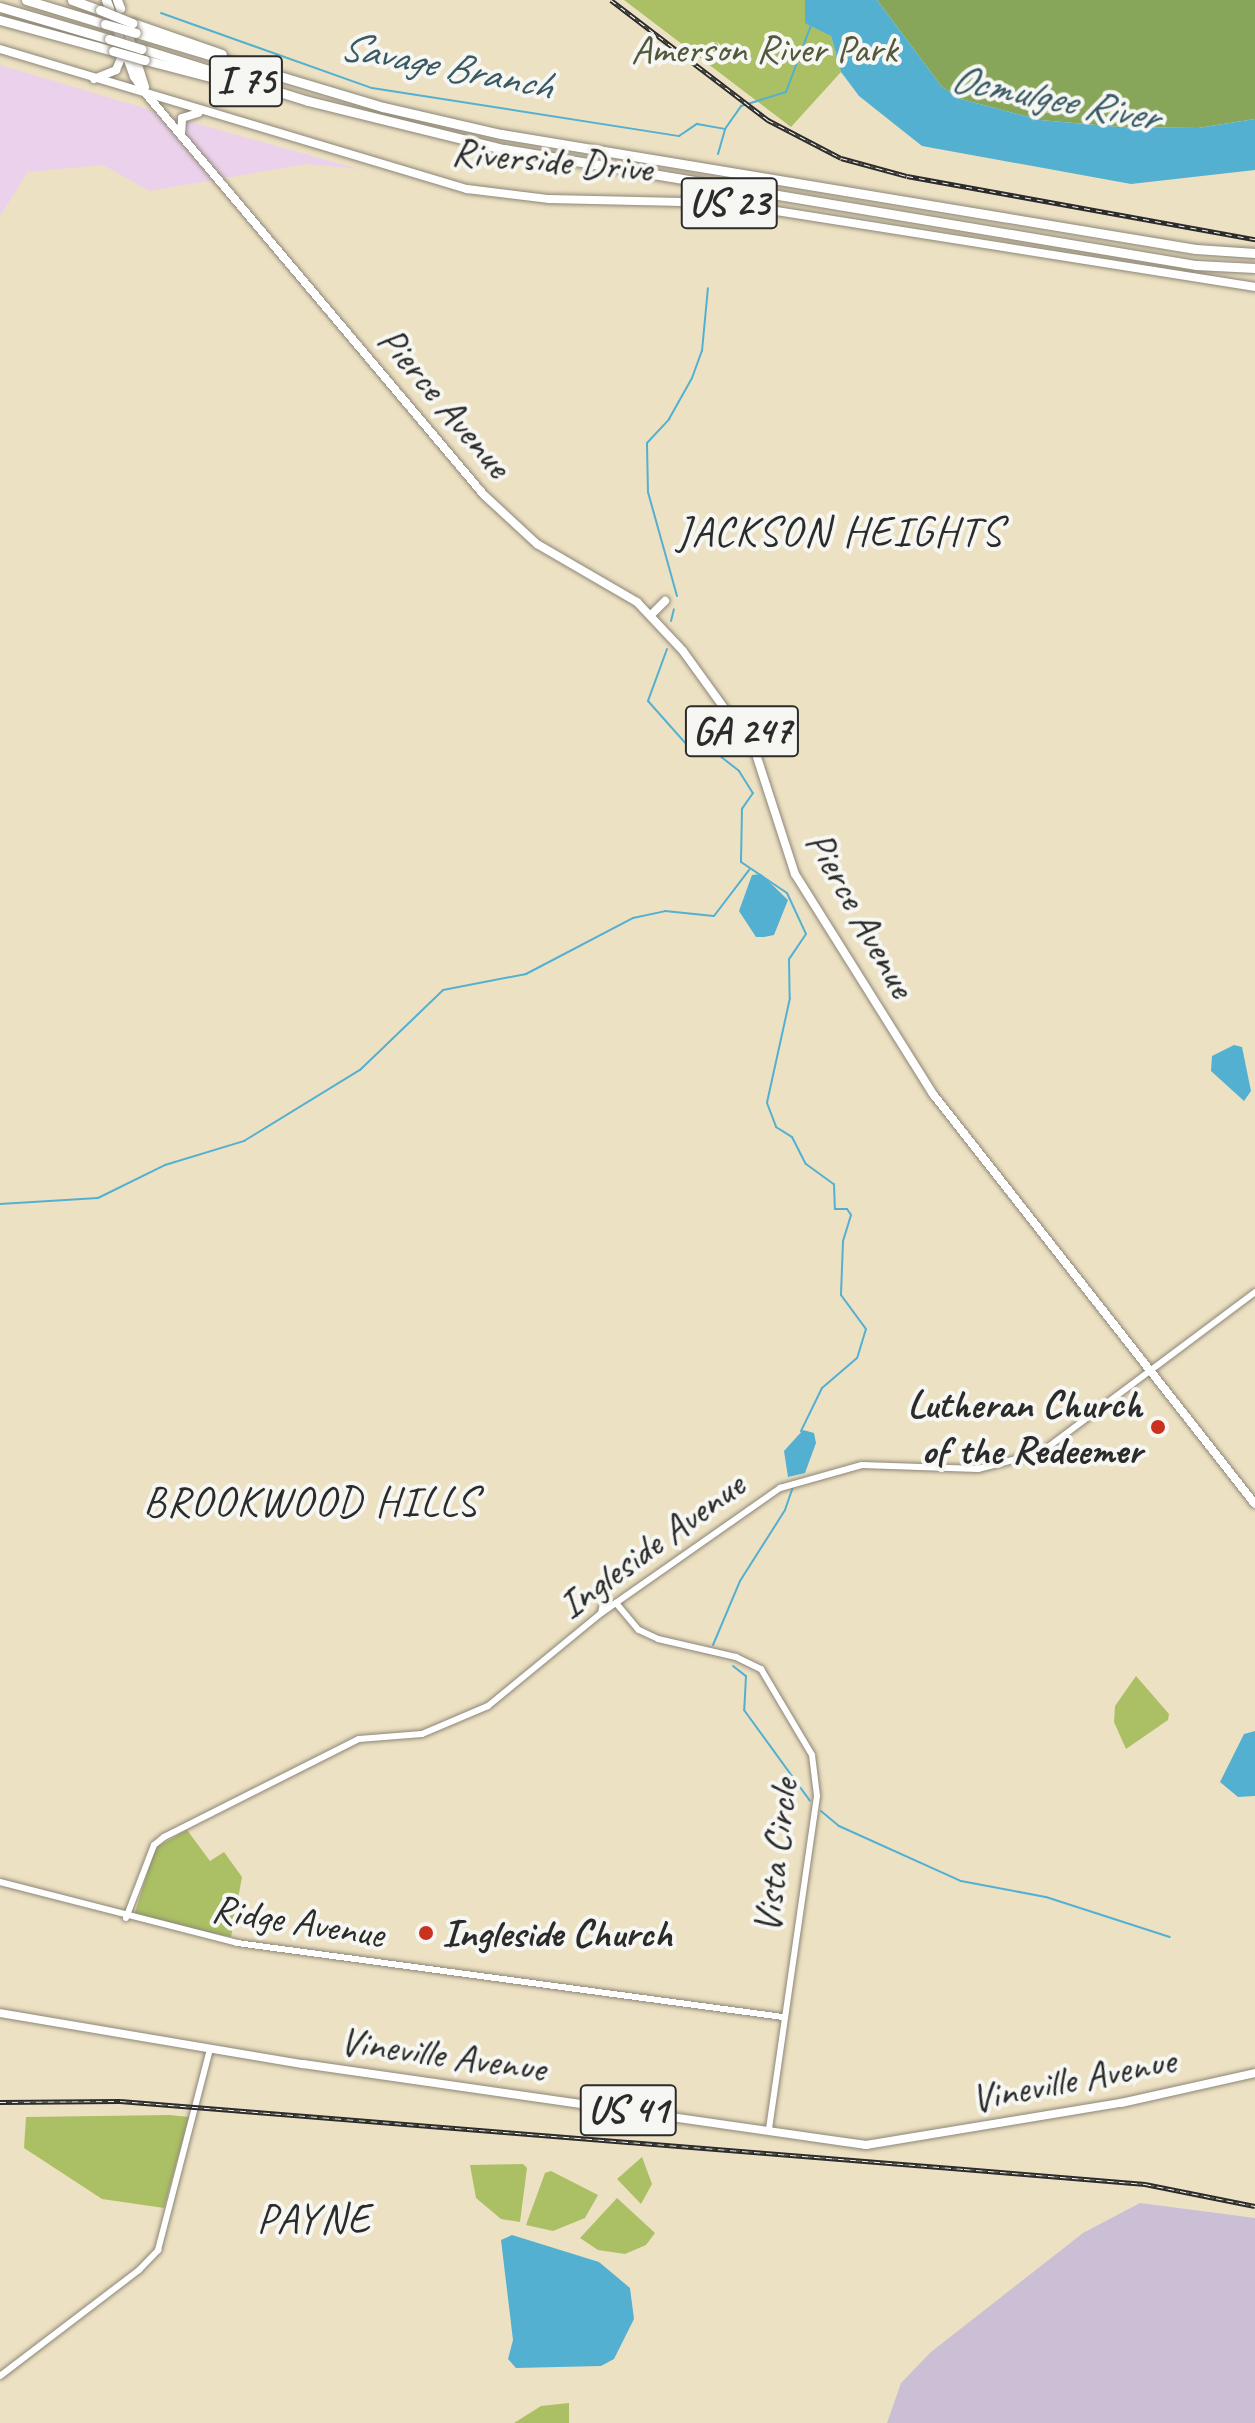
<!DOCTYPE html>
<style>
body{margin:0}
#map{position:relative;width:1255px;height:2423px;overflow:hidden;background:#ede1c3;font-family:Caveat,sans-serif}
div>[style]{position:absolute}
.built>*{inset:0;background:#ebd1eb}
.industrial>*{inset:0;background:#cbbfd5}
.green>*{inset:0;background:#abc064}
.forest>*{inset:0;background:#88a65a}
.water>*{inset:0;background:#53b0d1}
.stream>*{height:2px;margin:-1px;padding:0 1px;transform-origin:1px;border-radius:1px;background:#53b0d1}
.roads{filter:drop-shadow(0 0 2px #8c8677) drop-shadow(0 0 2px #8c8677)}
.tertiary>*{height:6px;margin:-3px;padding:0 3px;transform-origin:3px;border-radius:3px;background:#fff}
.primary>*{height:8px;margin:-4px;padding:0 4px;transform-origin:4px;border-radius:4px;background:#fff}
.motorway>*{height:9px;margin:-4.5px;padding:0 4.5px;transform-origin:4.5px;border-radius:4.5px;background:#fff}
.rail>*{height:5px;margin-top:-2.5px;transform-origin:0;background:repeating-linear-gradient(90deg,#f6f6f2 0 6px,#2b2b2b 0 12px);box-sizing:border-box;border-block:2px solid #2b2b2b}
.bridges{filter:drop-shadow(0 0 2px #8c8677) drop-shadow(0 0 2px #8c8677)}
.motorway-bridge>*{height:9px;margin:-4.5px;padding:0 4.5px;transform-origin:4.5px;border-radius:4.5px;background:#fff}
.dots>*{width:22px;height:22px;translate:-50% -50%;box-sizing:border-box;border:4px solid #f6f6f2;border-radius:50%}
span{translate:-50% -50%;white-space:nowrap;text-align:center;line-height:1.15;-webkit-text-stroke:8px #f6f6f2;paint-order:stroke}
.shield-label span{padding:2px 6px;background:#f6f6f2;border:2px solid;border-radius:6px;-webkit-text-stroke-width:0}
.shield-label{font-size:38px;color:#2b2b2b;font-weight:700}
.park-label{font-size:40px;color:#51583c}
.street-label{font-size:40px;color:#2b2b2b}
.poi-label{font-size:40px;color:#2b2b2b;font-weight:700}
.right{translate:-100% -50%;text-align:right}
.left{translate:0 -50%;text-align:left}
.water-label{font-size:42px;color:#395a65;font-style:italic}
.neighbourhood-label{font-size:42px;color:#2b2b2b;letter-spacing:2px}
</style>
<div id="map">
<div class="built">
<i style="clip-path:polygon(0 65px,201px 125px,359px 169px,306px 164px,150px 191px,103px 165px,28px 172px,0 216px)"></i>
</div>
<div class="industrial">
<i style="clip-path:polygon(1140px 2203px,1255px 2218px,1255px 2423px,887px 2423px,901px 2383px,931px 2352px,1083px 2233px)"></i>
</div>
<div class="green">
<i style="clip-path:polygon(624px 0,805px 0,805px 18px,831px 36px,841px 72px,791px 127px)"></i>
<i style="clip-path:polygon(1136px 1676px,1169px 1714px,1168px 1720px,1126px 1749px,1114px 1722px,1115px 1706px)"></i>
<i style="clip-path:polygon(187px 1830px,210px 1861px,224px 1852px,242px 1877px,231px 1937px,134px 1916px,155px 1848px)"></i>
<i style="clip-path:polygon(170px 2115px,189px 2117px,164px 2208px,102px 2199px,24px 2148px,26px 2117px)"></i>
<i style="clip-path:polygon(642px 2157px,652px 2184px,641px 2204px,617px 2179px)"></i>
<i style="clip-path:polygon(523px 2164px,527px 2168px,520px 2222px,501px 2219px,476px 2198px,470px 2165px)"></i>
<i style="clip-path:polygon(551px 2171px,598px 2195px,585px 2218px,553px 2231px,526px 2225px,545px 2173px)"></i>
<i style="clip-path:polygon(617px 2198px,655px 2233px,646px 2245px,625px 2254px,598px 2250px,580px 2238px)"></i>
<i style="clip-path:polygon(569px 2403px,569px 2423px,514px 2423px,541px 2406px)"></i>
</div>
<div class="forest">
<i style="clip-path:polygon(877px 0,1255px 0,1255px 119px,1198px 128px,1119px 127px,1040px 120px,961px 99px,942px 87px)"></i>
</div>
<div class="water">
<i style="clip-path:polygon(805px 0,877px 0,942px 87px,961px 99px,1040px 120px,1119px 127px,1198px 128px,1255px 119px,1255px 170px,1131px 184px,922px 146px,859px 96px,841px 72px,831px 36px,805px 23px)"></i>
<i style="clip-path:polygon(761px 874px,788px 900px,774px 935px,764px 937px,756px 937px,739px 911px,752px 875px)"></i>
<i style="clip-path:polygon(1234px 1045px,1242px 1047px,1251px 1091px,1244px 1101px,1211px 1071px,1212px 1056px)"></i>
<i style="clip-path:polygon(803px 1430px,814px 1433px,816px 1443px,805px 1473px,788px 1477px,784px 1451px)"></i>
<i style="clip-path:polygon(1255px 1731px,1255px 1796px,1238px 1797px,1220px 1782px,1244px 1734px)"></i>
<i style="clip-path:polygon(512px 2235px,599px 2262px,630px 2288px,634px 2319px,614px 2359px,601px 2366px,516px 2368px,508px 2359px,513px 2340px,501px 2240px)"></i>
</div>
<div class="stream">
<i style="left:161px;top:13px;width:224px;rotate:19.6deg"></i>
<i style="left:372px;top:88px;width:311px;rotate:8.9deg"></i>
<i style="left:679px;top:136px;width:22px;rotate:-34deg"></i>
<i style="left:697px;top:124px;width:28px;rotate:10deg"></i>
<i style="left:718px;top:154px;width:26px;rotate:-74deg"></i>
<i style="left:725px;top:129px;width:28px;rotate:-55deg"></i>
<i style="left:741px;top:106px;width:47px;rotate:-17.3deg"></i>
<i style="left:786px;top:92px;width:72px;rotate:-69.5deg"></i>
<i style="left:677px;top:596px;width:108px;rotate:-105.6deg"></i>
<i style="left:648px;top:492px;width:49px;rotate:-91.2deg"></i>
<i style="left:647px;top:443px;width:33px;rotate:-47deg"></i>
<i style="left:669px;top:419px;width:47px;rotate:-60.7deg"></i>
<i style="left:692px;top:378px;width:29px;rotate:-70deg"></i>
<i style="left:702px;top:351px;width:63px;rotate:-84.6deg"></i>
<i style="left:671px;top:621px;width:12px;rotate:-76deg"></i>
<i style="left:667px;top:649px;width:55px;rotate:110.1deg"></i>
<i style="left:648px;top:701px;width:59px;rotate:48.4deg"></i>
<i style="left:687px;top:745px;width:35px;rotate:18deg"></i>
<i style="left:720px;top:756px;width:24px;rotate:38deg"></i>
<i style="left:739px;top:771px;width:26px;rotate:58deg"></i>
<i style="left:753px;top:793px;width:19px;rotate:125deg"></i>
<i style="left:742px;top:809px;width:53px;rotate:91.1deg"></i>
<i style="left:741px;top:862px;width:55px;rotate:34deg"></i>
<i style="left:787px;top:893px;width:45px;rotate:65.1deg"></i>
<i style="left:806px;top:934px;width:30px;rotate:124deg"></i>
<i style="left:789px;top:959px;width:39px;rotate:89deg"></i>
<i style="left:790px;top:998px;width:107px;rotate:102.4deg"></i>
<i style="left:767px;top:1103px;width:26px;rotate:69deg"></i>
<i style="left:776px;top:1127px;width:19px;rotate:32deg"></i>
<i style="left:792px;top:1137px;width:30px;rotate:63deg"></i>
<i style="left:806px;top:1164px;width:34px;rotate:36deg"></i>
<i style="left:834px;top:1184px;width:25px;rotate:88deg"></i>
<i style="left:835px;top:1209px;width:12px"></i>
<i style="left:847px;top:1209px;width:7px;rotate:56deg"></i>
<i style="left:851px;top:1215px;width:28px;rotate:107deg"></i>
<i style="left:843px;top:1242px;width:53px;rotate:92.2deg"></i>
<i style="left:841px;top:1295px;width:42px;rotate:53.7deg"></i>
<i style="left:866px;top:1329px;width:30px;rotate:107deg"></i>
<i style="left:857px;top:1358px;width:46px;rotate:139.4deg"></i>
<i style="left:822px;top:1388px;width:48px;rotate:116deg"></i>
<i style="left:0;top:1204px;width:98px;rotate:-3.5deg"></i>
<i style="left:98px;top:1198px;width:75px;rotate:-26.2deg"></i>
<i style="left:165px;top:1165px;width:83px;rotate:-16.9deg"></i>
<i style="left:244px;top:1141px;width:136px;rotate:-31.5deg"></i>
<i style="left:360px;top:1070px;width:115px;rotate:-43.9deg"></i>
<i style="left:443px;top:990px;width:85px;rotate:-10.9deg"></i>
<i style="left:526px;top:974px;width:121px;rotate:-27.6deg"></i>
<i style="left:633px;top:918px;width:33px;rotate:-12deg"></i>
<i style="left:665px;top:911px;width:49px;rotate:5.8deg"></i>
<i style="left:714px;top:916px;width:58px;rotate:-52.7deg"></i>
<i style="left:713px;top:1645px;width:69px;rotate:-67.1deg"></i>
<i style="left:740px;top:1581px;width:84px;rotate:-57.6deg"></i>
<i style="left:785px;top:1510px;width:24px;rotate:-71deg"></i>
<i style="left:733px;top:1666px;width:16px;rotate:38deg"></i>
<i style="left:746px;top:1676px;width:34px;rotate:93deg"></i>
<i style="left:744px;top:1710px;width:112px;rotate:54deg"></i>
<i style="left:821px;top:1811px;width:23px;rotate:40deg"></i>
<i style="left:839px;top:1826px;width:134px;rotate:24.3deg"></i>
<i style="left:961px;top:1881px;width:86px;rotate:10.7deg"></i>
<i style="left:1046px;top:1897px;width:130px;rotate:17.9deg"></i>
</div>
<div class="roads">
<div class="tertiary">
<i style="left:616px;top:1603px;width:35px;rotate:50deg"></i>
<i style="left:639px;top:1630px;width:21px;rotate:25deg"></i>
<i style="left:658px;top:1639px;width:80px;rotate:13deg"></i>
<i style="left:736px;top:1657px;width:28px;rotate:26deg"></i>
<i style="left:761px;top:1669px;width:100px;rotate:59.3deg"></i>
<i style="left:812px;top:1755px;width:41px;rotate:83deg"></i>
<i style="left:817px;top:1796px;width:338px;rotate:98.2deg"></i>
<i style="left:601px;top:1613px;width:24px;rotate:-78deg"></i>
<i style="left:0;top:1882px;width:245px;rotate:14.4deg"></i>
<i style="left:237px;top:1943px;width:551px;rotate:7.72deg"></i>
<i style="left:126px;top:1918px;width:78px;rotate:-69deg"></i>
<i style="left:154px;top:1845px;width:13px;rotate:-39deg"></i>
<i style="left:164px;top:1837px;width:218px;rotate:-26.7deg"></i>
<i style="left:359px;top:1739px;width:63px;rotate:-4.5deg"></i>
<i style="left:422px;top:1734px;width:72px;rotate:-23deg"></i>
<i style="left:488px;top:1706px;width:145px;rotate:-39.4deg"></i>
<i style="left:600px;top:1614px;width:220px;rotate:-35deg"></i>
<i style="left:780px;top:1488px;width:85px;rotate:-15.7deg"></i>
<i style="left:862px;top:1465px;width:116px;rotate:2deg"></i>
<i style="left:978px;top:1469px;width:64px;rotate:-14.5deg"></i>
<i style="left:1040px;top:1453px;width:269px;rotate:-36.8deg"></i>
<i style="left:0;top:2376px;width:175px;rotate:-37.3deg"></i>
<i style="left:139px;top:2270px;width:28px;rotate:-46deg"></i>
<i style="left:158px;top:2250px;width:208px;rotate:-75.5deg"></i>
</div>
<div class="primary">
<i style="left:115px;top:24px;width:56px;rotate:70.3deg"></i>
<i style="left:134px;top:77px;width:22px;rotate:54deg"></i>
<i style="left:147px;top:95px;width:523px;rotate:49.89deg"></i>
<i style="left:484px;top:495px;width:72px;rotate:42.8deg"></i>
<i style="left:537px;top:544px;width:116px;rotate:30.1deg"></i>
<i style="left:637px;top:602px;width:67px;rotate:46.8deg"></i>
<i style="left:683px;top:651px;width:123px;rotate:54.2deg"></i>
<i style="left:755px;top:751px;width:129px;rotate:72deg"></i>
<i style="left:795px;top:874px;width:260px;rotate:57.9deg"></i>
<i style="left:933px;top:1094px;width:521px;rotate:51.86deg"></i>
<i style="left:126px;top:27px;width:63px;rotate:72.4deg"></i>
<i style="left:0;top:49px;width:488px;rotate:16.7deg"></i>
<i style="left:467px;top:189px;width:83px;rotate:7deg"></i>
<i style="left:549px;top:199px;width:177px;rotate:1.3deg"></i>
<i style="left:726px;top:203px;width:536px;rotate:9.02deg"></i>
<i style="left:94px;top:79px;width:24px;rotate:-22deg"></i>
<i style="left:116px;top:70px;width:21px;rotate:-67deg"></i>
<i style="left:181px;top:134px;width:16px;rotate:-86deg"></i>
<i style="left:182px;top:118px;width:17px;rotate:-17deg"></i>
<i style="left:651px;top:615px;width:20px;rotate:-45deg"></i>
<i style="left:0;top:2013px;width:307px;rotate:9.6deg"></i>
<i style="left:303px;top:2064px;width:569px;rotate:8.19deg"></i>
<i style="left:866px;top:2145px;width:258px;rotate:-9.4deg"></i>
<i style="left:1121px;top:2103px;width:137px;rotate:-12.6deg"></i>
</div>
<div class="motorway">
<i style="left:26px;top:0;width:83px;rotate:16.9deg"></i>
<i style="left:72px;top:0;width:30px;rotate:20deg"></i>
<i style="left:106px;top:0;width:9px;rotate:69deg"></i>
<i style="left:117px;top:0;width:9px;rotate:69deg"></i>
<i style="left:0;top:7px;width:114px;rotate:16.4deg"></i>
<i style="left:0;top:20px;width:117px;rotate:15.3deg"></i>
<i style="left:133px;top:23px;width:94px;rotate:19.2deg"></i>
<i style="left:136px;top:33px;width:258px;rotate:16.7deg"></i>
<i style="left:383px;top:107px;width:121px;rotate:12.9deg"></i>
<i style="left:501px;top:134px;width:704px;rotate:9.4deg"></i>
<i style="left:1196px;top:249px;width:59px;rotate:3.9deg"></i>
<i style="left:142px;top:49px;width:174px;rotate:17.4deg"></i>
<i style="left:308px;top:101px;width:202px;rotate:13.8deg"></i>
<i style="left:504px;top:149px;width:702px;rotate:9.52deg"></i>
<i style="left:1196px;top:265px;width:59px;rotate:2.9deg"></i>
<i style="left:145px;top:60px;width:92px;rotate:14.5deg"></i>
</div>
</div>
<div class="rail">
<i style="left:611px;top:0;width:198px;rotate:37.4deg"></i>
<i style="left:768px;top:120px;width:82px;rotate:27.5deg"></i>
<i style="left:841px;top:158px;width:68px;rotate:15.3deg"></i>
<i style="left:907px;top:176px;width:354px;rotate:10.3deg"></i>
<i style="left:0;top:2102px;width:120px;rotate:-0.5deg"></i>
<i style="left:120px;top:2101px;width:847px;rotate:4.61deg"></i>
<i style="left:964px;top:2169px;width:182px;rotate:4.7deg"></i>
<i style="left:1145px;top:2184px;width:112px;rotate:11.3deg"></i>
</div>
<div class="bridges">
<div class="motorway-bridge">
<i style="left:100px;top:10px;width:35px;rotate:22deg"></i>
<i style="left:105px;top:24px;width:32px;rotate:16deg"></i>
<i style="left:109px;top:39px;width:34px;rotate:17deg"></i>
<i style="left:113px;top:51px;width:33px;rotate:16deg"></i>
</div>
</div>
<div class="dots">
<i style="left:1158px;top:1427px;background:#c8321e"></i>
<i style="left:426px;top:1933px;background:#c8321e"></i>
</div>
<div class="shield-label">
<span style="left:246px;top:81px">I 75</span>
<span style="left:729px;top:203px">US 23</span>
<span style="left:742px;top:731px">GA 247</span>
<span style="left:628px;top:2110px">US 41</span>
</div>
<div class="park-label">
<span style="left:764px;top:49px">Amerson River Park</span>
</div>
<div class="street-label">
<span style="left:552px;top:160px;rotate:5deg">Riverside Drive</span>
<span style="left:445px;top:402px;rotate:50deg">Pierce Avenue</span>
<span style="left:861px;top:914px;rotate:61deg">Pierce Avenue</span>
<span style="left:651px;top:1545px;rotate:-36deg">Ingleside Avenue</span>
<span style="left:775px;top:1856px;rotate:-83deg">Vista Circle</span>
<span style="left:298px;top:1921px;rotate:9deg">Ridge Avenue</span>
<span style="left:443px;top:2054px;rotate:8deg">Vineville Avenue</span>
<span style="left:1073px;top:2079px;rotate:-11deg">Vineville Avenue</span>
</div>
<div class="poi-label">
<span class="right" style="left:1142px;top:1427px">Lutheran Church<br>of the Redeemer</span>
<span class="left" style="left:442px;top:1933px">Ingleside Church</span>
</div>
<div class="water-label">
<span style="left:446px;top:66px;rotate:11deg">Savage Branch</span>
<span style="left:1054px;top:98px;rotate:11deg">Ocmulgee River</span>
</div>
<div class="neighbourhood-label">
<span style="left:840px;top:532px">JACKSON HEIGHTS</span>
<span style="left:311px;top:1502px">BROOKWOOD HILLS</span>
<span style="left:314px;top:2219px">PAYNE</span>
</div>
</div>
